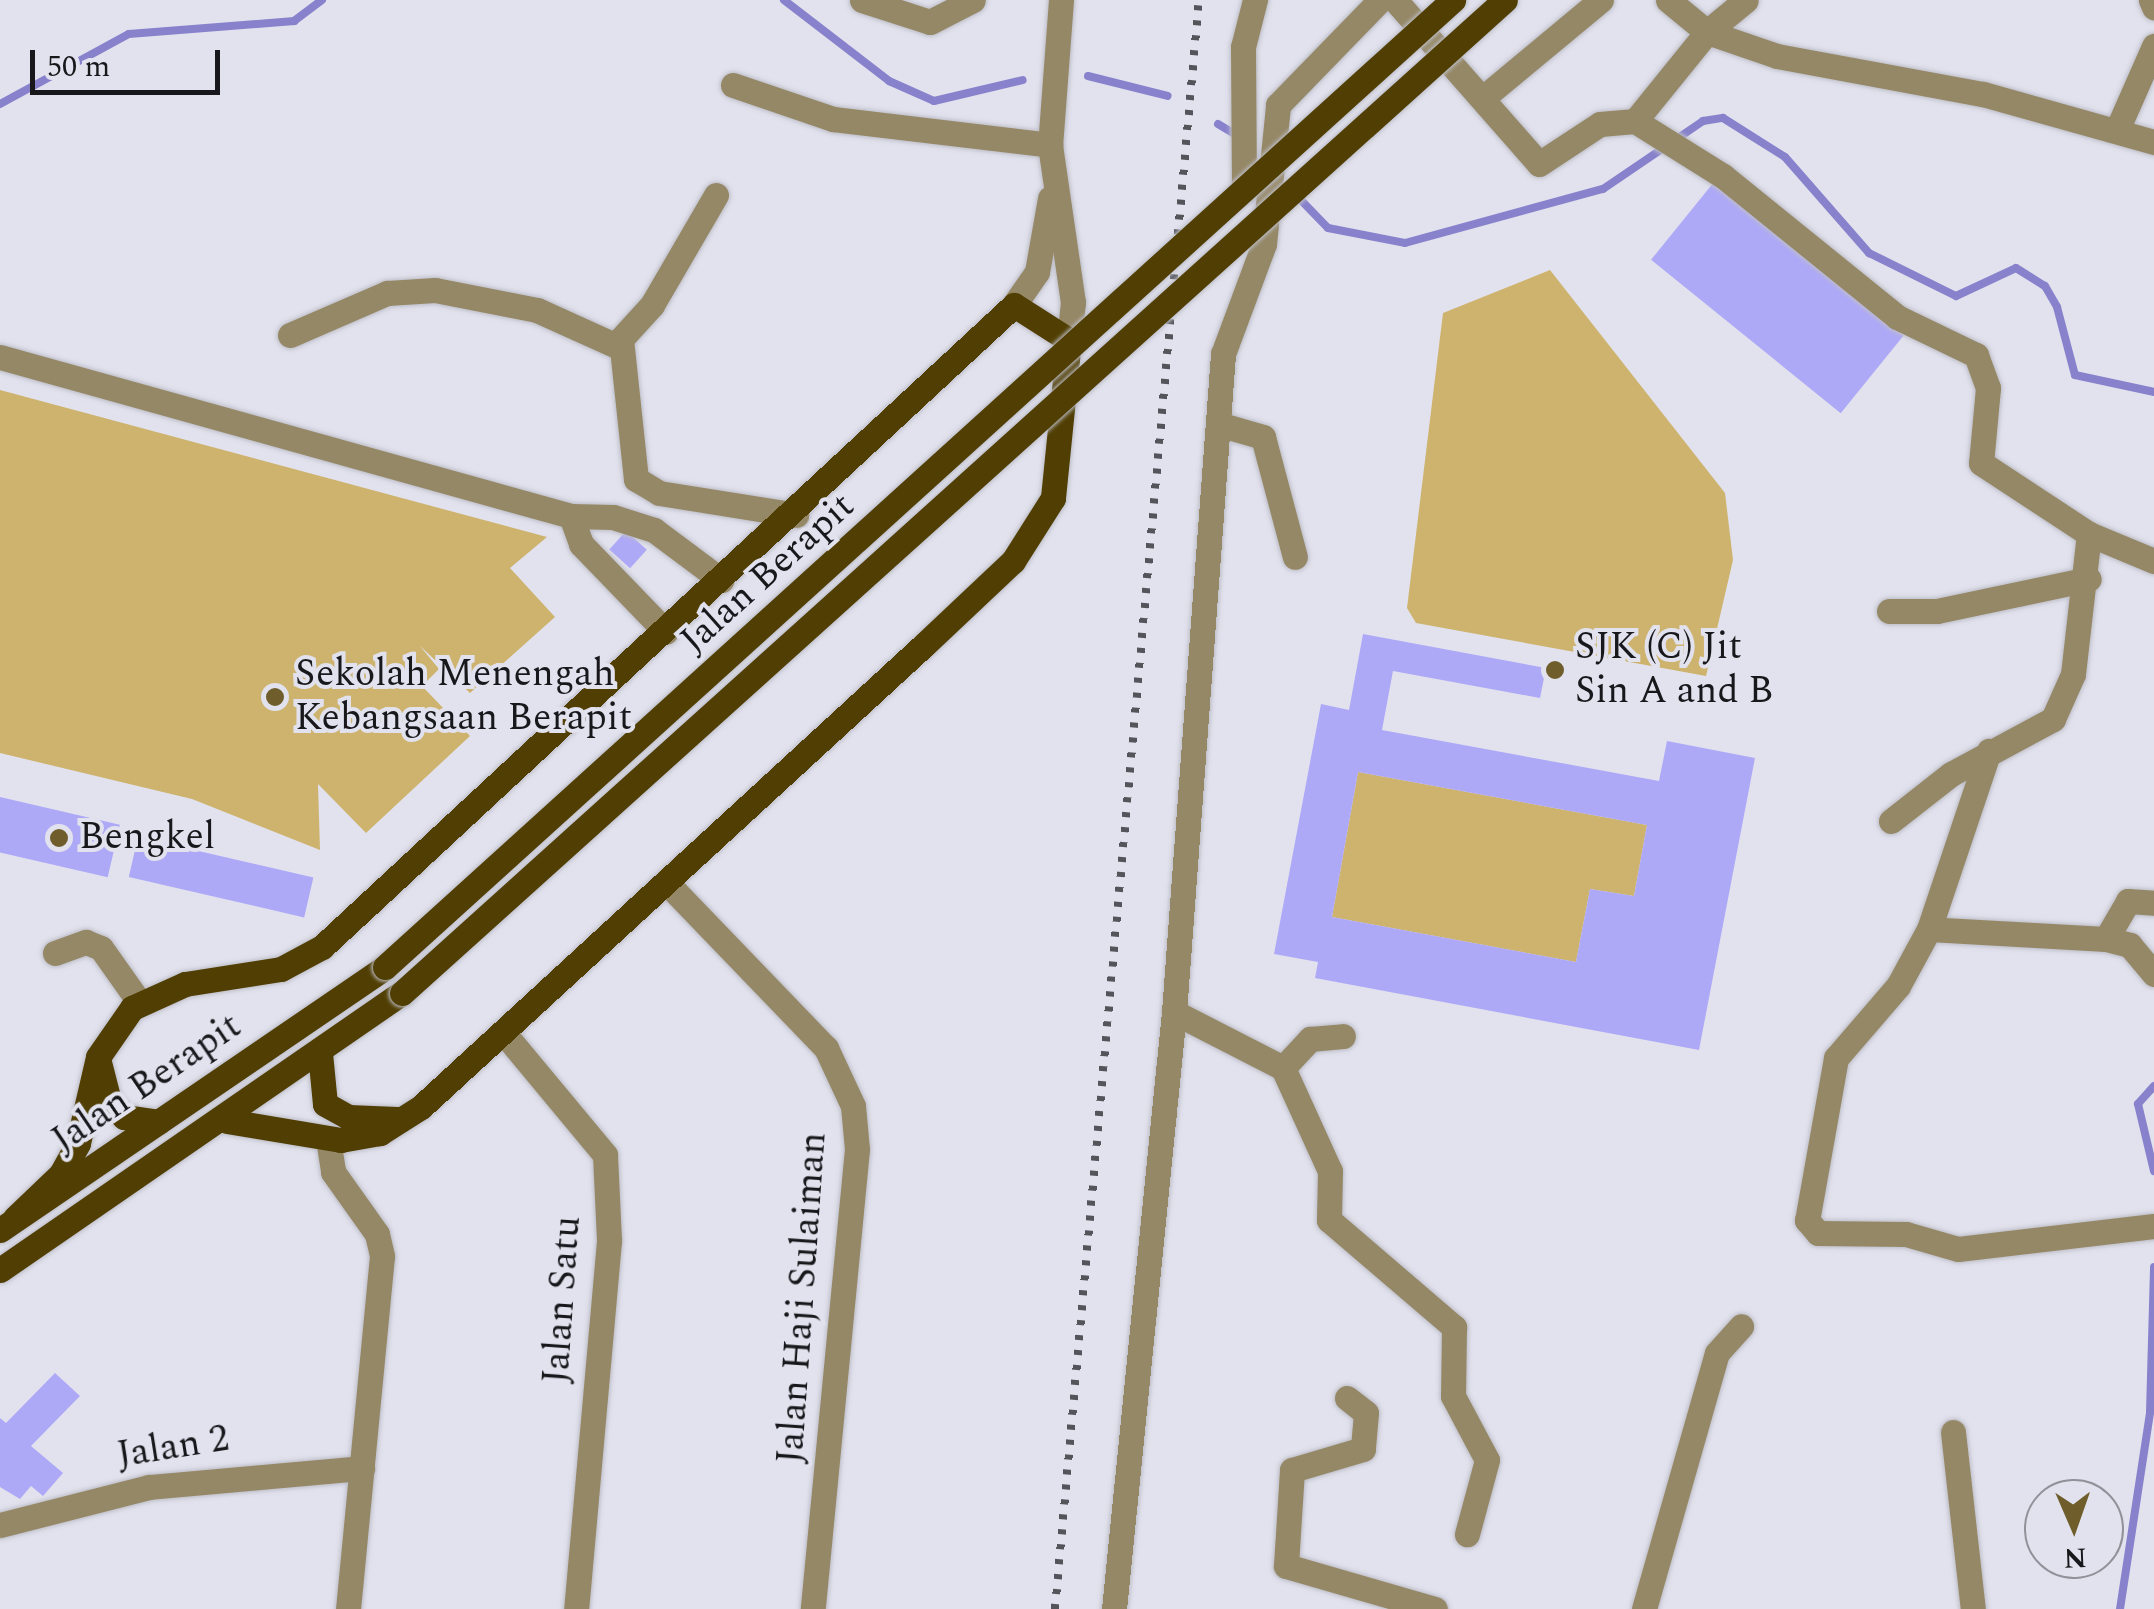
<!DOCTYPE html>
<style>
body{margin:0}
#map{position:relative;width:2154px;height:1609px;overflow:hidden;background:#e2e2ee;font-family:Spectral,serif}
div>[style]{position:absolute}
.green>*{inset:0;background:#cdb36e}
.stream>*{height:8px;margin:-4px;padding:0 4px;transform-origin:4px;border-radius:4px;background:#8882cc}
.building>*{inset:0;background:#aea9f7;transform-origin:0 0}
.roads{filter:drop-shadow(0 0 2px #bebec8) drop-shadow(0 0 2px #bebec8)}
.minor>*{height:25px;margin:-12.5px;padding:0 12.5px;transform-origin:12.5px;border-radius:12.5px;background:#958866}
.major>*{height:25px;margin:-12.5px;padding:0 12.5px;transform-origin:12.5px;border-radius:12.5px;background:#503e02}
.rail>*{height:8px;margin-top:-4px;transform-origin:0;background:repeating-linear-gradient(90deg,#54545b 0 5px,transparent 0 15px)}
.bridges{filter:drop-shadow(0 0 2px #bebec8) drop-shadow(0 0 2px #bebec8)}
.major-bridge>*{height:25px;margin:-12.5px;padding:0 12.5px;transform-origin:12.5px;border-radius:12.5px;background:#503e02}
.dots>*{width:28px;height:28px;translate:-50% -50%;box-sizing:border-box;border:5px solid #e2e2ee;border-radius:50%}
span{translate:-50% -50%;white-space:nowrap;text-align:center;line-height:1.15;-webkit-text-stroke:8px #e2e2ee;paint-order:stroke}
.street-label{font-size:38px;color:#18181c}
.poi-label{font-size:38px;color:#18181c}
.left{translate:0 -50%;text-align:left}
.north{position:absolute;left:2024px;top:1479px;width:100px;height:100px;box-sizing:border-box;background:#e2e2ee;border:2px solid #91919a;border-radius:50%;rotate:178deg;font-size:28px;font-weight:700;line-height:40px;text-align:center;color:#18181c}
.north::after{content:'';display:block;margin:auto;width:35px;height:45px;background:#6f5d2b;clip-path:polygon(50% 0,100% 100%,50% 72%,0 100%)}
.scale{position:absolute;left:30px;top:50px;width:190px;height:45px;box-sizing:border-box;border:5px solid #18181c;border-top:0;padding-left:12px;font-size:30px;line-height:35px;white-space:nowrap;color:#18181c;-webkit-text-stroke:8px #e2e2ee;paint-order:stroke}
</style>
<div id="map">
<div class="green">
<i style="clip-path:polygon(1550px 270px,1725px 493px,1733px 560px,1706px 676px,1416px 623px,1407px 608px,1443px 313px)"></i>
<i style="clip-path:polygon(0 390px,547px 537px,510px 568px,555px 617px,470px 693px,420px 646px,439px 669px,422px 686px,470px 736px,366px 833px,318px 784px,320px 850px,192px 799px,0 753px)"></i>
<i style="clip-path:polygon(1358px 772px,1647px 825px,1634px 896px,1590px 889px,1576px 962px,1332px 917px)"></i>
</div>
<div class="stream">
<i style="left:784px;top:0;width:133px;rotate:37.6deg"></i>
<i style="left:889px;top:81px;width:49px;rotate:24deg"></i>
<i style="left:934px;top:101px;width:91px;rotate:-13.3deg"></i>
<i style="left:1088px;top:76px;width:82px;rotate:14deg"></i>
<i style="left:0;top:104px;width:147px;rotate:-28.5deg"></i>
<i style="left:129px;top:34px;width:166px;rotate:-4.5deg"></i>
<i style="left:294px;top:21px;width:35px;rotate:-37deg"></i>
<i style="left:1218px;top:124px;width:26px;rotate:31deg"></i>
<i style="left:1295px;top:194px;width:47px;rotate:45.9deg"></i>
<i style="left:1328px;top:228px;width:78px;rotate:11deg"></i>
<i style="left:1405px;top:243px;width:205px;rotate:-15.3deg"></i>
<i style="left:1603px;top:189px;width:121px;rotate:-34.2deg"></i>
<i style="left:1703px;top:121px;width:20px;rotate:-9deg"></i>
<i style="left:1723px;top:118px;width:73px;rotate:32.2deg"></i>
<i style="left:1785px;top:157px;width:128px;rotate:48.8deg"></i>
<i style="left:1869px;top:253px;width:97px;rotate:26.3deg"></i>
<i style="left:1956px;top:296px;width:66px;rotate:-25deg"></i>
<i style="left:2016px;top:268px;width:34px;rotate:32deg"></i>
<i style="left:2045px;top:286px;width:24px;rotate:60deg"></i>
<i style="left:2057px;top:307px;width:70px;rotate:75.2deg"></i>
<i style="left:2075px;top:375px;width:81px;rotate:12.1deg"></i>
<i style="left:2154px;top:1086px;width:24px;rotate:132deg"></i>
<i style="left:2138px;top:1104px;width:69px;rotate:76.6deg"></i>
<i style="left:2120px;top:1609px;width:199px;rotate:-81.3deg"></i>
<i style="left:2150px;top:1412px;width:145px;rotate:-88.4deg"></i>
</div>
<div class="building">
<i style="left:1714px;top:182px;width:244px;height:100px;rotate:39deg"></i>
<i style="left:626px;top:531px;width:28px;height:25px;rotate:42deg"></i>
<i style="clip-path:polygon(evenodd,1363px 634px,1546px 668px,1540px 698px,1393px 671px,1382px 730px,1659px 781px,1667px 741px,1755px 758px,1699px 1050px,1315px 978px,1318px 962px,1274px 954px,1321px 704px,1349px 710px,1363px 634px,1358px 772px,1647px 825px,1634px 896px,1590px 889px,1576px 962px,1332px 917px,1358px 772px)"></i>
<i style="left:0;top:797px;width:123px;height:54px;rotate:13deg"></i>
<i style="left:138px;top:837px;width:180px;height:41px;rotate:13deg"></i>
<i style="clip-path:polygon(55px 1373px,80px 1396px,31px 1446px,63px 1473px,43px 1496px,31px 1486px,20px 1499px,0 1487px,0 1418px,6px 1423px)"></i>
</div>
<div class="roads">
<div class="minor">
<i style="left:862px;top:0;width:71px;rotate:17.9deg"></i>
<i style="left:930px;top:22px;width:48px;rotate:-27.1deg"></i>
<i style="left:1061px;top:0;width:145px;rotate:94.3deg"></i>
<i style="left:1050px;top:145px;width:159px;rotate:81.7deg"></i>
<i style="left:1073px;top:302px;width:38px;rotate:96deg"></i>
<i style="left:1395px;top:0;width:218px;rotate:48.7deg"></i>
<i style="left:1539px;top:164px;width:73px;rotate:-33.3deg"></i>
<i style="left:1600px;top:124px;width:35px;rotate:-5deg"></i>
<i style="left:1635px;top:121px;width:104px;rotate:32deg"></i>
<i style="left:1723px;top:176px;width:224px;rotate:39deg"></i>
<i style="left:1897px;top:317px;width:88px;rotate:25.7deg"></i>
<i style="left:1976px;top:355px;width:35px;rotate:70deg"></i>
<i style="left:1988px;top:388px;width:75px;rotate:95.3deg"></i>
<i style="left:1981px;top:463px;width:129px;rotate:33.3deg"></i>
<i style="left:2089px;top:534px;width:70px;rotate:22.6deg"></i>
<i style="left:1668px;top:0;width:50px;rotate:39.4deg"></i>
<i style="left:1707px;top:32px;width:74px;rotate:18.9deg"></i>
<i style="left:1777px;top:56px;width:209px;rotate:10.5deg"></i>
<i style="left:1983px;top:94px;width:178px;rotate:15.7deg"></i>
<i style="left:2151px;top:0;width:8px;rotate:67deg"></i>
<i style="left:733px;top:85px;width:106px;rotate:18.8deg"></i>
<i style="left:833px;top:119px;width:219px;rotate:6.8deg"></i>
<i style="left:1484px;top:97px;width:152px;rotate:-39.7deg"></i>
<i style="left:1635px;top:121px;width:114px;rotate:-51deg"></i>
<i style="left:1707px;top:32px;width:50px;rotate:-39.4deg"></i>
<i style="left:2117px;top:130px;width:92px;rotate:-66.2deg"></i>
<i style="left:1244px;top:190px;width:143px;rotate:-90.4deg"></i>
<i style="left:1243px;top:47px;width:49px;rotate:-75.7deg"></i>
<i style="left:716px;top:195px;width:127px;rotate:120.2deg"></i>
<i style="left:652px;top:305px;width:46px;rotate:132.4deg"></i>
<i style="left:621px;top:339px;width:141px;rotate:83.9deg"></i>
<i style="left:636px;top:479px;width:27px;rotate:31deg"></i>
<i style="left:659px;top:493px;width:139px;rotate:9.1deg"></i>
<i style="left:1014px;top:305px;width:40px;rotate:-55.1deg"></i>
<i style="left:1037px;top:272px;width:75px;rotate:-80deg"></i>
<i style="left:290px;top:335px;width:106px;rotate:-23.4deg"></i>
<i style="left:387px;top:293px;width:48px;rotate:-3.6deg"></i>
<i style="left:435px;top:290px;width:104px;rotate:11.1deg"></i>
<i style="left:537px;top:310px;width:92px;rotate:24.3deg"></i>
<i style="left:0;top:357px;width:593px;rotate:15.56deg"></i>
<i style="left:571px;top:516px;width:42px;rotate:1.4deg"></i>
<i style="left:613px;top:517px;width:43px;rotate:17.6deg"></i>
<i style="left:654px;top:530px;width:84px;rotate:36.7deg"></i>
<i style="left:1218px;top:424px;width:47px;rotate:16.1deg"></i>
<i style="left:1263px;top:437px;width:124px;rotate:75.1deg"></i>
<i style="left:571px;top:516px;width:30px;rotate:70deg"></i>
<i style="left:581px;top:544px;width:122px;rotate:46deg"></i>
<i style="left:1889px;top:611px;width:48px"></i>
<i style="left:1937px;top:611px;width:155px;rotate:-11.9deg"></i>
<i style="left:1891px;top:821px;width:76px;rotate:-38.1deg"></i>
<i style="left:1951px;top:774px;width:116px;rotate:-28.3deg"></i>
<i style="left:2053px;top:719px;width:49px;rotate:-66deg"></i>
<i style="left:2073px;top:674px;width:141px;rotate:-83.5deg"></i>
<i style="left:666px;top:882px;width:231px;rotate:46.1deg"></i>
<i style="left:826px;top:1048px;width:64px;rotate:65deg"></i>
<i style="left:853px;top:1106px;width:43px;rotate:84.7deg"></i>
<i style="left:857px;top:1149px;width:462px;rotate:95.5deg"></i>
<i style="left:1929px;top:929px;width:188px;rotate:-71.4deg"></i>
<i style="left:2106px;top:939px;width:44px;rotate:-59.9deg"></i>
<i style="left:2128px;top:901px;width:26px;rotate:4deg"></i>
<i style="left:55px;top:953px;width:33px;rotate:-20deg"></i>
<i style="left:86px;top:942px;width:16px;rotate:22deg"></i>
<i style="left:101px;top:948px;width:67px;rotate:54.7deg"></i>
<i style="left:2154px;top:974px;width:38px;rotate:-130deg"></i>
<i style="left:2130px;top:945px;width:25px;rotate:-166deg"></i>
<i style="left:2106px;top:939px;width:177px;rotate:-176.8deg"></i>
<i style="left:1929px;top:929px;width:65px;rotate:118.5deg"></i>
<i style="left:1898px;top:986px;width:95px;rotate:130.7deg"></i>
<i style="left:1836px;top:1058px;width:165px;rotate:100.1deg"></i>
<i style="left:1807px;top:1220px;width:17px;rotate:50deg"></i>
<i style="left:1818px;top:1233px;width:88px;rotate:0.7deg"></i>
<i style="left:1906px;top:1234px;width:54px;rotate:16.1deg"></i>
<i style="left:1958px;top:1249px;width:197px;rotate:-6.7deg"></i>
<i style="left:1174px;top:1012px;width:123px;rotate:27.2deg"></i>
<i style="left:1283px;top:1068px;width:113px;rotate:65.5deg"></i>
<i style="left:1330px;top:1171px;width:49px;rotate:91.2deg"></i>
<i style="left:1329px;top:1220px;width:165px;rotate:40.6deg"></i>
<i style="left:1454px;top:1327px;width:69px;rotate:90.8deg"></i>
<i style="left:1453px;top:1396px;width:72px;rotate:62deg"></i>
<i style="left:1487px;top:1460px;width:77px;rotate:105.1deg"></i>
<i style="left:503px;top:1032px;width:160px;rotate:50.3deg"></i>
<i style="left:605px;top:1155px;width:86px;rotate:87.3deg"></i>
<i style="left:609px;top:1241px;width:369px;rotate:95.1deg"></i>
<i style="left:1283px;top:1068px;width:40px;rotate:-47deg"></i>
<i style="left:1310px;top:1039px;width:33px;rotate:-5deg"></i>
<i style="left:328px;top:1139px;width:33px;rotate:81deg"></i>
<i style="left:333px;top:1172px;width:76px;rotate:54.6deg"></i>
<i style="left:377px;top:1234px;width:23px;rotate:77deg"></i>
<i style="left:382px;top:1256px;width:355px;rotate:95.5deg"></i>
<i style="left:1347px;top:1398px;width:24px;rotate:38deg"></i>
<i style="left:1366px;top:1413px;width:36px;rotate:95deg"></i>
<i style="left:1363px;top:1449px;width:74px;rotate:163.5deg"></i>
<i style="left:1292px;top:1470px;width:96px;rotate:93.6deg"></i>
<i style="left:1286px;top:1566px;width:155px;rotate:16.1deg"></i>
<i style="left:1953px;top:1432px;width:178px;rotate:83.6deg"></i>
<i style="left:0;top:1525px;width:154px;rotate:-14.3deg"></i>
<i style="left:149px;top:1487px;width:214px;rotate:-5.1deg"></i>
<i style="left:1114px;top:1609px;width:600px;rotate:-84.26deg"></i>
<i style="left:1174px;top:1012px;width:660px;rotate:-85.74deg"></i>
<i style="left:1223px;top:354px;width:117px;rotate:-69.6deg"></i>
<i style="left:1264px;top:244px;width:140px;rotate:-84.2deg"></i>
<i style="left:1278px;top:105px;width:146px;rotate:-45.8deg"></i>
<i style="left:1644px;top:1609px;width:266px;rotate:-74.1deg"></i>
<i style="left:1717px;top:1353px;width:36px;rotate:-48deg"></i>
</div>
<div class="major">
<i style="left:320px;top:1053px;width:51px;rotate:84.4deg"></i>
<i style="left:325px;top:1104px;width:26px;rotate:29deg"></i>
<i style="left:348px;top:1117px;width:49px;rotate:2.3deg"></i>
<i style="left:99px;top:1062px;width:40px;rotate:75.6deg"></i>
<i style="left:109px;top:1101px;width:22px;rotate:47deg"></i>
<i style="left:124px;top:1117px;width:35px;rotate:8deg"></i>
<i style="left:15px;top:1218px;width:64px;rotate:-43.7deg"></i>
<i style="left:61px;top:1174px;width:35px;rotate:-61deg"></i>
<i style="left:78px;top:1143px;width:88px;rotate:-76.9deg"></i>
<i style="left:98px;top:1057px;width:60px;rotate:-55.2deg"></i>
<i style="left:132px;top:1008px;width:58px;rotate:-24.4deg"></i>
<i style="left:185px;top:984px;width:97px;rotate:-8.9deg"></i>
<i style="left:281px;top:969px;width:47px;rotate:-28.2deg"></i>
<i style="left:322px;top:947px;width:944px;rotate:-42.85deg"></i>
<i style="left:1014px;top:305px;width:65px;rotate:32.5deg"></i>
<i style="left:1069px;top:340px;width:159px;rotate:95.8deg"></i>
<i style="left:1053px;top:498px;width:75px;rotate:122.4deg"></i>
<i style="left:1013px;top:561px;width:121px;rotate:136.7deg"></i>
<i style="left:925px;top:644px;width:684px;rotate:137.43deg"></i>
<i style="left:421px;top:1107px;width:49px;rotate:147.6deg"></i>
<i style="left:380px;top:1133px;width:40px;rotate:170deg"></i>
<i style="left:341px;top:1140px;width:116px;rotate:-170.5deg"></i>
<i style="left:0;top:1230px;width:466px;rotate:-34.3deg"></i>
<i style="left:0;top:1270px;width:488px;rotate:-34.6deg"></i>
</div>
</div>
<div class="rail">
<i style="left:1055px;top:1609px;width:1615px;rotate:-84.89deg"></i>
</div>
<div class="bridges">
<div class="major-bridge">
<i style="left:385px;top:967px;width:1441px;rotate:-42.16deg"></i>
<i style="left:402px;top:993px;width:1484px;rotate:-42deg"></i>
</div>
</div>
<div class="dots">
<i style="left:1555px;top:670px;background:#6f5d2b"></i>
<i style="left:275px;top:697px;background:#6f5d2b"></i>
<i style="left:59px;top:838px;background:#6f5d2b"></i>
</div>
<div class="street-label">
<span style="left:768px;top:574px;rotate:-42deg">Jalan Berapit</span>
<span style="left:147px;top:1084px;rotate:-34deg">Jalan Berapit</span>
<span style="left:803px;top:1298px;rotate:-86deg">Jalan Haji Sulaiman</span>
<span style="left:563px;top:1300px;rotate:-86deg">Jalan Satu</span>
<span style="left:173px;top:1448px;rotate:-9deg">Jalan 2</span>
</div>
<div class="poi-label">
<span class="left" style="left:1575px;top:670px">SJK (C) Jit<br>Sin A and B</span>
<span class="left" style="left:295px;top:697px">Sekolah Menengah<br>Kebangsaan Berapit</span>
<span class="left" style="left:79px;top:838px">Bengkel</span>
</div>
<div class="north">N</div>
<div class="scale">50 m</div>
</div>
